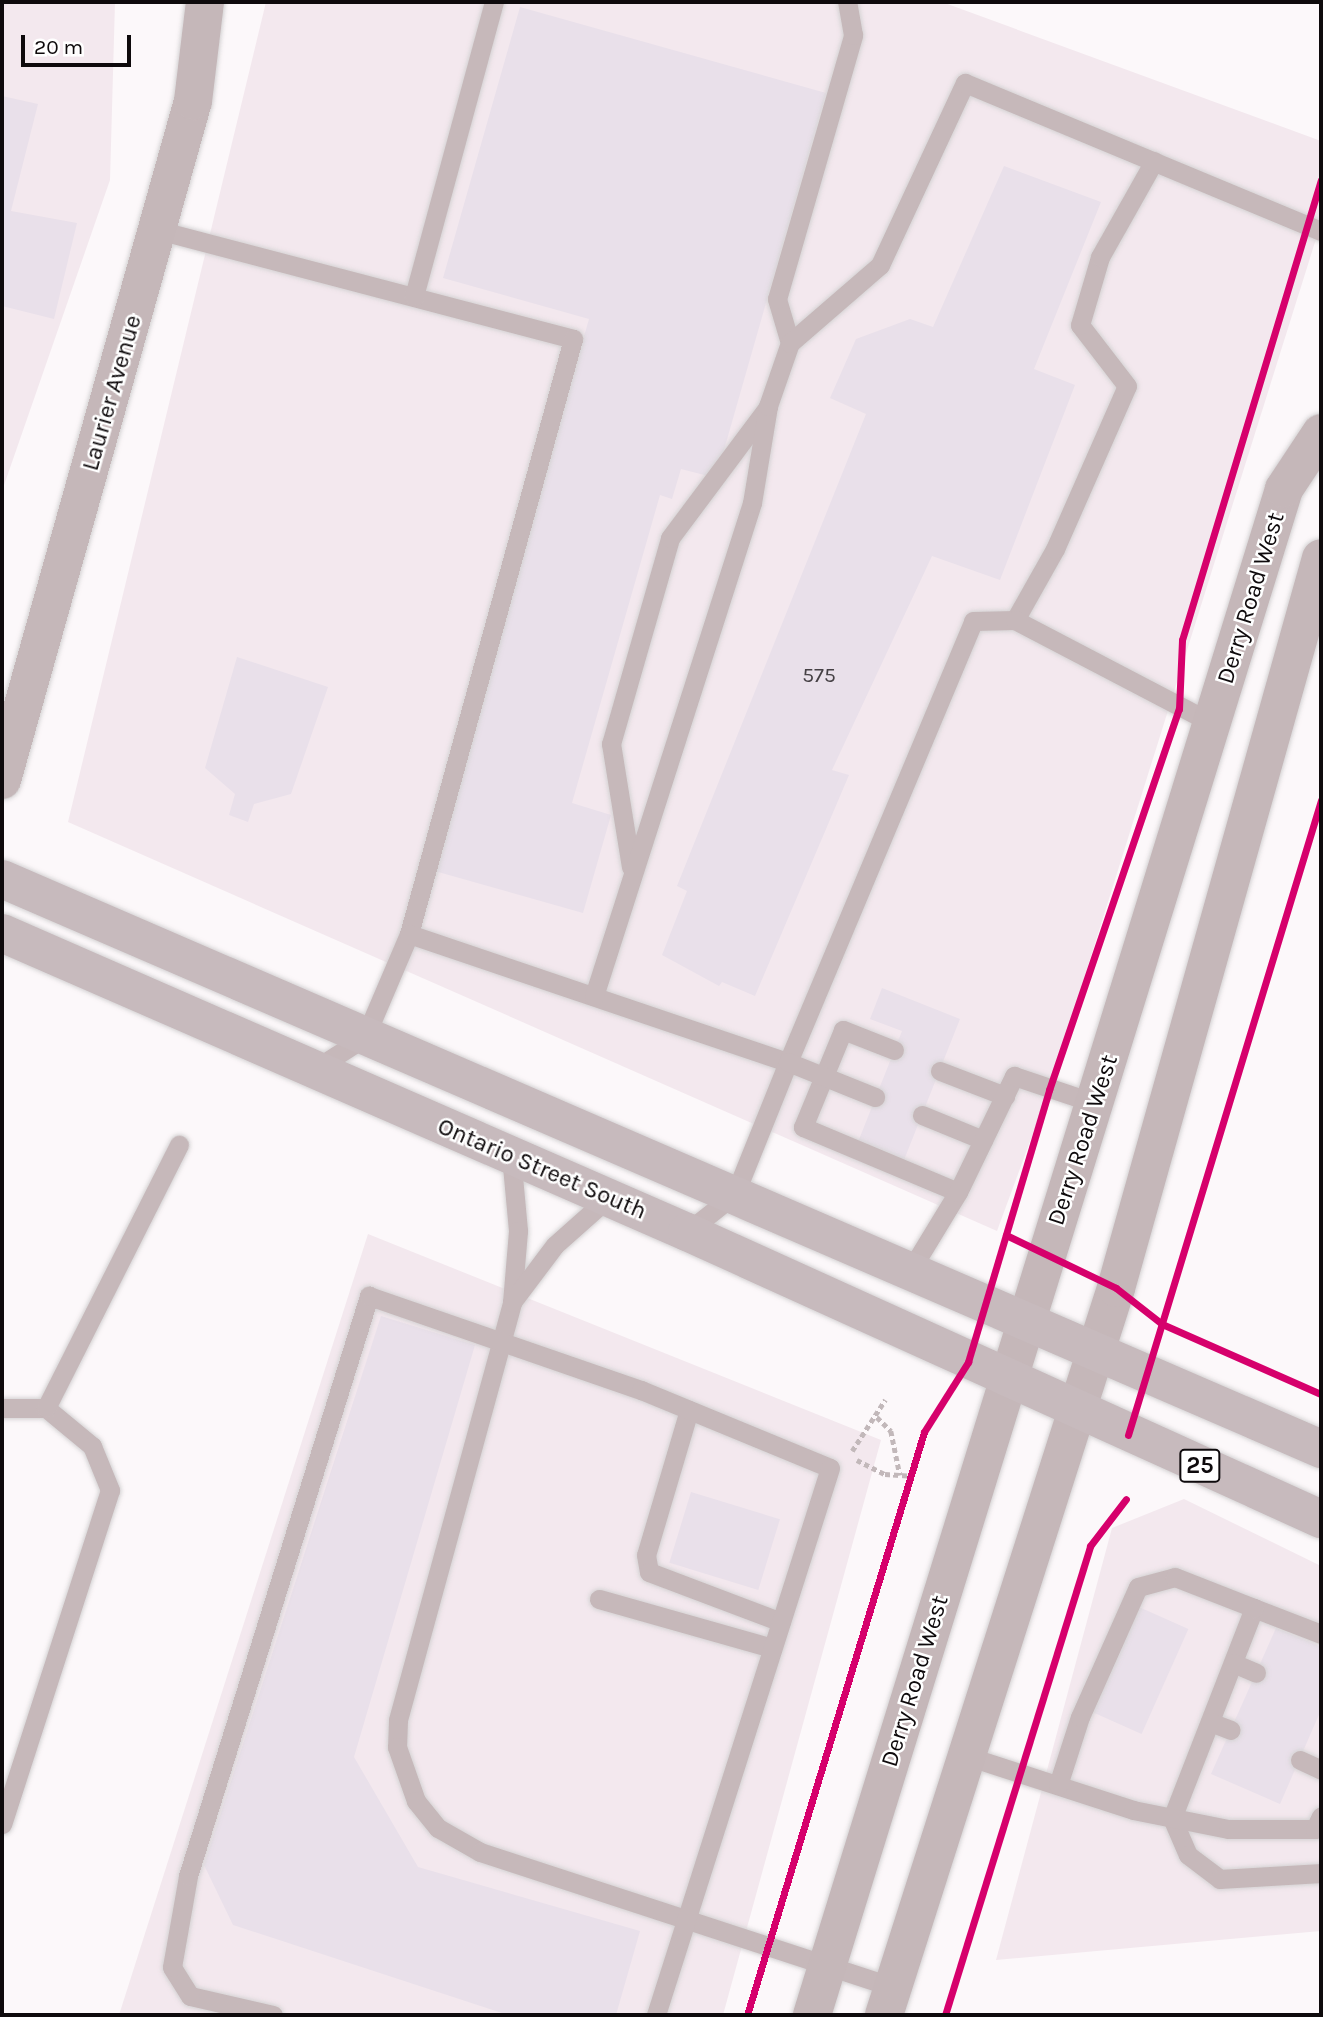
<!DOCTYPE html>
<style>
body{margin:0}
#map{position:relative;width:1323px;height:2017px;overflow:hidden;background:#fcf8fa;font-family:Karla,sans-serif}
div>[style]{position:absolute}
.built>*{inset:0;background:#f3e8ee}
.building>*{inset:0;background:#e9e0ea;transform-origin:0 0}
.path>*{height:4.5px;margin-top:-2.25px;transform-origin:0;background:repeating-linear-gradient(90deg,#c2b8ba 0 5px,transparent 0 8.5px)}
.roads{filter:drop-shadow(0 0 2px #d5d3d4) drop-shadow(0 0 2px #d5d3d4)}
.lane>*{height:19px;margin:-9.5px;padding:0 9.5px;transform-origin:9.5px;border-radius:9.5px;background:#c6b8ba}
.secondary>*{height:38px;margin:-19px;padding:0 19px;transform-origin:19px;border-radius:19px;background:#c5b7b9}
.primary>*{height:38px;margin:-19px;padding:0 19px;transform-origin:19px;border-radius:19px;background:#c7babd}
.cycleway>*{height:7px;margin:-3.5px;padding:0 3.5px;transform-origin:3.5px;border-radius:3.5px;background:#d6006c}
span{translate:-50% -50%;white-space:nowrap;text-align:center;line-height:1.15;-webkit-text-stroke:5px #fff;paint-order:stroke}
.number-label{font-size:21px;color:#454044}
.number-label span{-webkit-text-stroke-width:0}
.shield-label span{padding:2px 5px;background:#fff;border:2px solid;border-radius:5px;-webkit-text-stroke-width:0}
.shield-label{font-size:23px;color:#0e0a0c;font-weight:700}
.street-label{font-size:24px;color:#0e0a0c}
.frame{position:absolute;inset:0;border:4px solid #0e0a0c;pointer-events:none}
.scale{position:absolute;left:21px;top:35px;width:110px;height:32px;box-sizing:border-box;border:4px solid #0e0a0c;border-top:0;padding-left:9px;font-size:21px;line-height:24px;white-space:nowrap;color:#0e0a0c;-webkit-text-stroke:5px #fff;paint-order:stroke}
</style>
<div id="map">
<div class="built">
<i style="clip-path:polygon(2px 2px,115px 2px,110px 180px,2px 491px)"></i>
<i style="clip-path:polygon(266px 2px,942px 2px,1321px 141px,1321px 223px,1049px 1090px,997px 1231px,68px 822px)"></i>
<i style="clip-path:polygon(368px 1234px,881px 1440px,723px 2015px,119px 2015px)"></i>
<i style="clip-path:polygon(1184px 1499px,1321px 1566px,1321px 1931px,996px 1960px,1112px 1528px)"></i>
</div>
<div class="building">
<i style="clip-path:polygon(520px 7px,826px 93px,716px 478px,681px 469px,672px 499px,660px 495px,572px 803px,611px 815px,583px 913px,431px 870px,589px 319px,443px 278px)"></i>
<i style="clip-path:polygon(2px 96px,38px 104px,11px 211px,77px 223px,54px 319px,2px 306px)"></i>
<i style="clip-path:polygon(1004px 166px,1101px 202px,1034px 369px,1075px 385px,1000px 580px,932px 556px,832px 770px,849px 775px,755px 996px,722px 982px,719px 986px,662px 955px,687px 891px,677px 886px,866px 414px,830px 398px,856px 339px,910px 319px,933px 327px)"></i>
<i style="clip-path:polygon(237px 657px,328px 687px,291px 794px,254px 804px,248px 822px,229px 815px,235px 794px,205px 768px)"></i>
<i style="clip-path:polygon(882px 988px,960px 1019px,904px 1160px,858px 1142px,902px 1031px,870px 1019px)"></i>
<i style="clip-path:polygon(381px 1316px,475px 1345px,354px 1757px,418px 1867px,640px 1931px,616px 2015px,508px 2015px,233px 1925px,204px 1865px)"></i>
<i style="left:691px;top:1492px;width:93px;height:74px;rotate:17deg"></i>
<i style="left:1139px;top:1607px;width:54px;height:115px;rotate:24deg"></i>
<i style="clip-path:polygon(1276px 1628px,1321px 1647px,1321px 1710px,1280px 1804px,1211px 1774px)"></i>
</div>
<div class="path">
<i style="left:877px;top:1417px;width:20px;rotate:45deg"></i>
<i style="left:891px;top:1431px;width:45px;rotate:78.4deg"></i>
<i style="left:852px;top:1451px;width:61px;rotate:-57.1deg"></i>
<i style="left:857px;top:1460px;width:31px;rotate:27deg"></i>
<i style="left:885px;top:1474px;width:26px;rotate:4deg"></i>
</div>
<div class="roads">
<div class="lane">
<i style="left:158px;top:230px;width:429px;rotate:14.7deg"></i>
<i style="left:573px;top:339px;width:617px;rotate:105.41deg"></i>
<i style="left:409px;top:934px;width:112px;rotate:113.1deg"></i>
<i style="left:365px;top:1037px;width:63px;rotate:147.3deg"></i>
<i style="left:414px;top:296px;width:305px;rotate:-74.8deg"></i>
<i style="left:790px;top:343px;width:46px;rotate:-106.5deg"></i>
<i style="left:777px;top:299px;width:275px;rotate:-73.9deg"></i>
<i style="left:853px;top:35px;width:34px;rotate:-100deg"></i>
<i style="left:1015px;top:620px;width:81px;rotate:-60.6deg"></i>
<i style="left:1055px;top:549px;width:178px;rotate:-66.2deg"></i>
<i style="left:1127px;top:386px;width:77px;rotate:-127.6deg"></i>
<i style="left:1080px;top:325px;width:71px;rotate:-73.6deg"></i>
<i style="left:1100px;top:257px;width:110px;rotate:-60.6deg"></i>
<i style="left:631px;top:867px;width:125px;rotate:-99.2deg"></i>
<i style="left:611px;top:744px;width:214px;rotate:-74deg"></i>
<i style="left:670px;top:538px;width:164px;rotate:-53.2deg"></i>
<i style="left:409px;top:934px;width:400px;rotate:18.7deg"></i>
<i style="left:788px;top:1062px;width:478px;rotate:-67.2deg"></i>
<i style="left:973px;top:621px;width:42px;rotate:-1.4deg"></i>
<i style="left:1015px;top:620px;width:225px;rotate:27.6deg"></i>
<i style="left:594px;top:996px;width:518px;rotate:-72.23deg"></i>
<i style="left:752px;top:503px;width:98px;rotate:-80.6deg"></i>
<i style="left:768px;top:406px;width:67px;rotate:-70.8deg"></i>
<i style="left:790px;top:343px;width:119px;rotate:-40.9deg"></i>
<i style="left:880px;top:265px;width:201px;rotate:-65deg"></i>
<i style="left:965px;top:83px;width:386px;rotate:22.6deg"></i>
<i style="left:894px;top:1050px;width:55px;rotate:-158.6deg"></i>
<i style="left:843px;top:1030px;width:105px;rotate:112.4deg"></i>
<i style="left:803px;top:1127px;width:168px;rotate:22.8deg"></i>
<i style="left:940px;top:1071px;width:70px;rotate:21deg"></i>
<i style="left:922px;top:1115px;width:66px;rotate:22.3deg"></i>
<i style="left:511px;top:1155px;width:76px;rotate:84.7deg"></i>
<i style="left:518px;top:1231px;width:72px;rotate:94.8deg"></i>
<i style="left:512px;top:1303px;width:432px;rotate:105.3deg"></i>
<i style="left:398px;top:1720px;width:27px;rotate:92deg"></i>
<i style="left:397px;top:1747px;width:57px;rotate:70.6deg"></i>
<i style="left:416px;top:1801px;width:35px;rotate:51deg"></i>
<i style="left:438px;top:1828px;width:48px;rotate:29.7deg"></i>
<i style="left:480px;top:1852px;width:435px;rotate:18.1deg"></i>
<i style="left:687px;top:1232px;width:61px;rotate:-38.4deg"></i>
<i style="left:735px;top:1194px;width:142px;rotate:-68.1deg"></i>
<i style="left:788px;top:1062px;width:94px;rotate:21.9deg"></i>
<i style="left:910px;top:1271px;width:92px;rotate:-58.7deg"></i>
<i style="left:958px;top:1192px;width:129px;rotate:-64.2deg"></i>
<i style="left:1014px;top:1076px;width:84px;rotate:18.6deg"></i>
<i style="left:512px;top:1302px;width:71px;rotate:-53deg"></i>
<i style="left:555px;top:1245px;width:72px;rotate:-41.6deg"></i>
<i style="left:2px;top:1408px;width:44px"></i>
<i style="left:46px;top:1408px;width:60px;rotate:39.6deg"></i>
<i style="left:92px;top:1446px;width:48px;rotate:67.8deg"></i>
<i style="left:110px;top:1490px;width:351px;rotate:107.9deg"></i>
<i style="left:46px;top:1408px;width:295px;rotate:-63.2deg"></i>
<i style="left:689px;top:1410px;width:151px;rotate:106.5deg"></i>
<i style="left:646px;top:1555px;width:17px;rotate:80deg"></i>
<i style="left:649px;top:1572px;width:141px;rotate:20.7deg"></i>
<i style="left:599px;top:1599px;width:180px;rotate:15.8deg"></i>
<i style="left:1321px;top:1634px;width:72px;rotate:-158.8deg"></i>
<i style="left:1254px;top:1608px;width:225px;rotate:111.3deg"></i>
<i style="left:1172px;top:1818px;width:40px;rotate:66.6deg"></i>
<i style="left:1188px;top:1855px;width:40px;rotate:37deg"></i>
<i style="left:1220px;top:1879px;width:101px;rotate:-3.4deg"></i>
<i style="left:1233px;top:1663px;width:25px;rotate:23deg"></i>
<i style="left:1210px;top:1722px;width:22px;rotate:21deg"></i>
<i style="left:967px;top:1756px;width:175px;rotate:18deg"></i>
<i style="left:1133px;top:1810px;width:97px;rotate:11.3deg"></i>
<i style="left:1228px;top:1829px;width:87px"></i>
<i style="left:1315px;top:1829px;width:14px;rotate:-65deg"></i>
<i style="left:1300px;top:1760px;width:23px;rotate:25deg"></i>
<i style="left:1058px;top:1785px;width:71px;rotate:-72.1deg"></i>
<i style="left:1080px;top:1717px;width:142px;rotate:-66deg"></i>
<i style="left:1138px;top:1587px;width:38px;rotate:-15deg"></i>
<i style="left:1175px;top:1577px;width:85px;rotate:21.4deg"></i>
<i style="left:273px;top:2015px;width:85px;rotate:-167.1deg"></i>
<i style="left:190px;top:1996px;width:34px;rotate:-122deg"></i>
<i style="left:172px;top:1967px;width:92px;rotate:-80deg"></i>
<i style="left:188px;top:1876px;width:608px;rotate:-72.67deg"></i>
<i style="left:369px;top:1296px;width:288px;rotate:19.1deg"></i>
<i style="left:641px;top:1390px;width:204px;rotate:22.4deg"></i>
<i style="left:830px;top:1468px;width:574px;rotate:107.65deg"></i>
</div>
<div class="secondary">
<i style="left:2px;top:780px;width:705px;rotate:-74.29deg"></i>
<i style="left:193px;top:101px;width:100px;rotate:-83.1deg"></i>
<i style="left:812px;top:2015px;width:1597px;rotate:-72.81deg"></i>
<i style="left:1284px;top:489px;width:67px;rotate:-56.5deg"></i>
<i style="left:884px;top:2015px;width:763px;rotate:-72.3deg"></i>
<i style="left:1116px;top:1288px;width:758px;rotate:-74.31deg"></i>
</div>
<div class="primary">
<i style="left:2px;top:879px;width:1437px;rotate:23.37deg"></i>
<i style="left:2px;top:933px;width:747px;rotate:23.58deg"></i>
<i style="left:687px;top:1232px;width:696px;rotate:24.36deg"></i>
</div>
</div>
<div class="cycleway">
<i style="left:1006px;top:1235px;width:122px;rotate:25.7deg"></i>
<i style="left:1116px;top:1288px;width:58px;rotate:38deg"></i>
<i style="left:1162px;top:1324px;width:174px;rotate:23.8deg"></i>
<i style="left:1128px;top:1435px;width:664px;rotate:-73.09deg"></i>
<i style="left:747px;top:2015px;width:609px;rotate:-73.11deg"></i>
<i style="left:924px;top:1432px;width:83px;rotate:-57.8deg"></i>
<i style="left:968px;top:1362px;width:284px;rotate:-73.4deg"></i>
<i style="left:1049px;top:1090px;width:403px;rotate:-71.2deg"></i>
<i style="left:1179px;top:709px;width:69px;rotate:-87.5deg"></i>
<i style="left:1182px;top:640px;width:481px;rotate:-73.2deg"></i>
<i style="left:945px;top:2015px;width:491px;rotate:-72.8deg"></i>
<i style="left:1090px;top:1546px;width:59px;rotate:-52.5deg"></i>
</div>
<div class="number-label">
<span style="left:819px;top:675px">575</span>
</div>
<div class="shield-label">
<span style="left:1200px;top:1466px">25</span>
</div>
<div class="street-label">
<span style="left:112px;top:393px;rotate:-74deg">Laurier Avenue</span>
<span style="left:1251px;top:598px;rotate:-73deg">Derry Road West</span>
<span style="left:1083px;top:1140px;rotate:-72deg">Derry Road West</span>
<span style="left:542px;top:1169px;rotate:23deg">Ontario Street South</span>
<span style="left:915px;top:1681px;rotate:-73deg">Derry Road West</span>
</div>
<div class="frame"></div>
<div class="scale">20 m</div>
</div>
